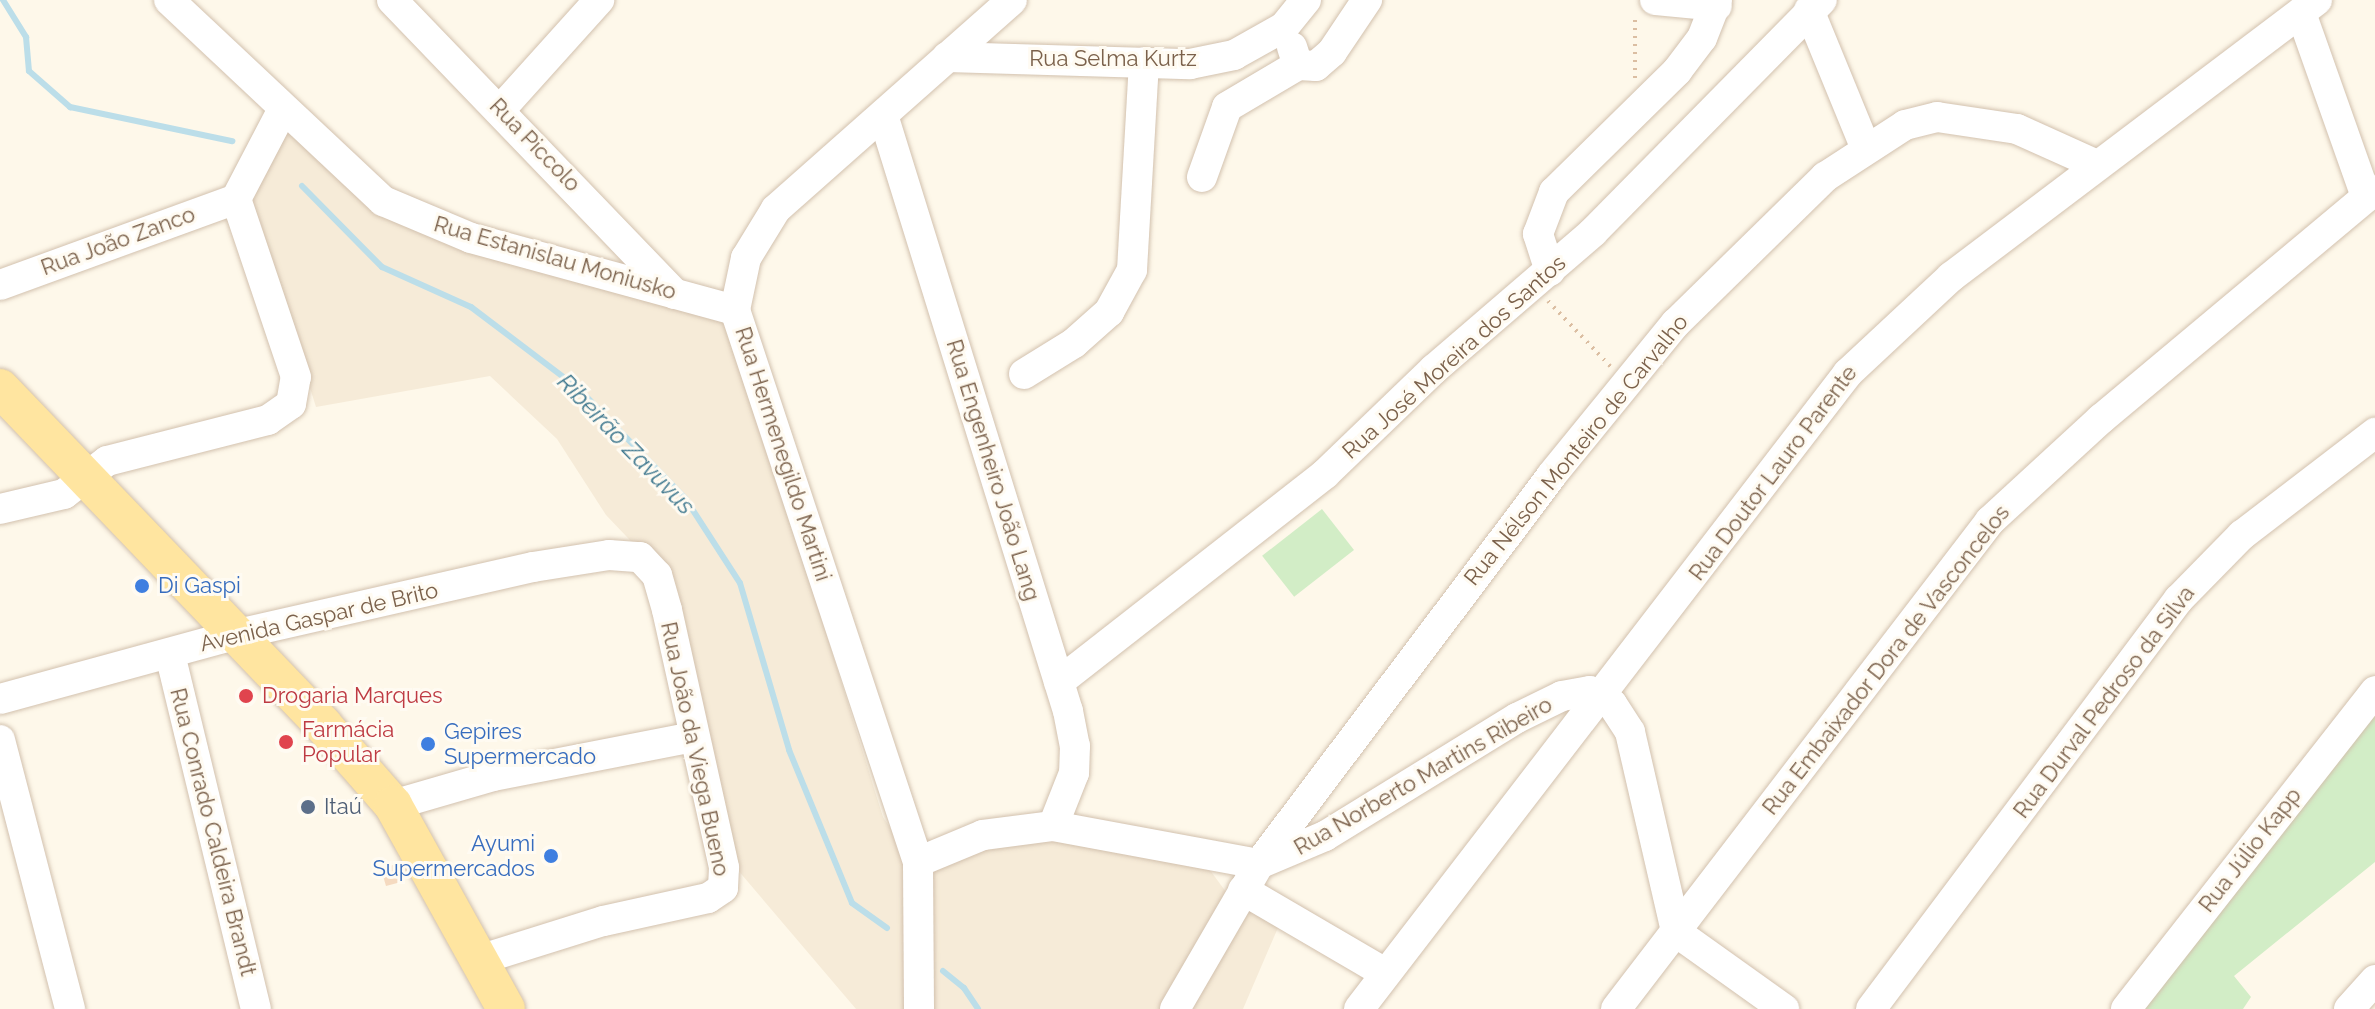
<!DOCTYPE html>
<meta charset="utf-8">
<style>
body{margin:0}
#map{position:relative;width:2375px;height:1009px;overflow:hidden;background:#fef8ea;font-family:Raleway,sans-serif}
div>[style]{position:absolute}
.residential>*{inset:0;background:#f6ebd8}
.green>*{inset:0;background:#d2edc6;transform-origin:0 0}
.stream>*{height:6px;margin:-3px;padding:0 3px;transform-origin:3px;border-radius:3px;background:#bcdee9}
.building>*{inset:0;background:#f5dac0}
.path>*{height:4px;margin-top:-2px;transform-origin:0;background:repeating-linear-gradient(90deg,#dbbea2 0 2px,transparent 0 8px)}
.roads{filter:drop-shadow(0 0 2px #d2c1ae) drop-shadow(0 0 2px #d2c1ae)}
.minor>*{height:30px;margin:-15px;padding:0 15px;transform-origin:15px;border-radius:15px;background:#fff}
.major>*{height:38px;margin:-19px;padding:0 19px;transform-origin:19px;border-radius:19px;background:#ffe5a0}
.dots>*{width:22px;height:22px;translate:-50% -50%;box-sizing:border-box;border:4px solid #fffbf2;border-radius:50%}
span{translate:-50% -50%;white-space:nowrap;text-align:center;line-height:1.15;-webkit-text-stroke:6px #fffbf2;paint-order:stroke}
.street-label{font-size:22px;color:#7b614b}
.shop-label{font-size:22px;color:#366cbe}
.left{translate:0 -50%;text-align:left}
.right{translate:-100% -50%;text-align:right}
.health-label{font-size:22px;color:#be3a42}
.service-label{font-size:22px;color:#4e5e75}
.water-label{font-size:24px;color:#427a90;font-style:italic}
</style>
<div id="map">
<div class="residential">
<i style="clip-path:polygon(287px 132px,381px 207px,729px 319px,883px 817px,906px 852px,1048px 837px,1207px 866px,1226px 892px,1280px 923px,1243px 1009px,856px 1009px,731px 862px,666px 578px,606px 515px,557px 439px,490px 376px,316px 407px,251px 199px)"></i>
</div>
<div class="green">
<i style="left:1322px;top:509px;width:52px;height:76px;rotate:52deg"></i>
<i style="clip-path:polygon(2375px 701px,2375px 862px,2234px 976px,2251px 997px,2243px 1009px,2140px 1009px)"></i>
</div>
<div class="stream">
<i style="left:3px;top:0;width:44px;rotate:58.1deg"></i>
<i style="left:26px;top:37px;width:34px;rotate:85deg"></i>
<i style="left:29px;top:71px;width:55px;rotate:41.3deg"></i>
<i style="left:70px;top:107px;width:166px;rotate:11.9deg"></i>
<i style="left:302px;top:186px;width:114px;rotate:45.4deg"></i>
<i style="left:382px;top:267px;width:98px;rotate:24.2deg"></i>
<i style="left:471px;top:307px;width:136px;rotate:37.2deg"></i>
<i style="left:579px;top:389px;width:152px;rotate:45.8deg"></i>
<i style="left:685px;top:498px;width:101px;rotate:57.1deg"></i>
<i style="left:740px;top:583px;width:174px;rotate:73.6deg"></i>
<i style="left:789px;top:750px;width:165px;rotate:67.6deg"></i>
<i style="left:852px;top:903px;width:43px;rotate:35.5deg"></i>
<i style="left:943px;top:971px;width:27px;rotate:39deg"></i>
<i style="left:964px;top:988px;width:25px;rotate:56deg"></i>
</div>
<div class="building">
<i style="clip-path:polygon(393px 865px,401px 882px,386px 886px,381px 869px)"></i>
</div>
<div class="path">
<i style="left:1635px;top:78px;width:63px;rotate:-90deg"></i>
<i style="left:1548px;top:301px;width:91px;rotate:46.3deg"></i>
</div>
<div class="roads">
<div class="minor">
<i style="left:169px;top:0;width:294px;rotate:43.2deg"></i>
<i style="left:383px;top:201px;width:95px;rotate:22.8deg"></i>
<i style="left:471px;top:238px;width:274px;rotate:15.3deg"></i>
<i style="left:392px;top:0;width:408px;rotate:46.1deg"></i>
<i style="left:1655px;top:0;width:62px;rotate:5.5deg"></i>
<i style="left:1809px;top:10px;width:150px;rotate:67.7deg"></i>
<i style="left:2301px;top:13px;width:195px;rotate:70.5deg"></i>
<i style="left:1292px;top:47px;width:19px;rotate:72deg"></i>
<i style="left:1298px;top:65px;width:18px;rotate:3deg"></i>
<i style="left:1316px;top:66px;width:21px;rotate:-41deg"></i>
<i style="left:1332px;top:52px;width:63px;rotate:-56.1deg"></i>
<i style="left:947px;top:57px;width:243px;rotate:1.7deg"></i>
<i style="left:1190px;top:64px;width:45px;rotate:-11.6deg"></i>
<i style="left:1234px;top:55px;width:57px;rotate:-29.2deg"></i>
<i style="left:1284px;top:27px;width:35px;rotate:-51deg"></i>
<i style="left:501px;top:109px;width:147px;rotate:-48deg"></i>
<i style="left:883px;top:115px;width:624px;rotate:72.76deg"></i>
<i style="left:1068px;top:711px;width:36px;rotate:79deg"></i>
<i style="left:1075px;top:746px;width:27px;rotate:92deg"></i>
<i style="left:1074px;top:773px;width:57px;rotate:111.6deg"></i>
<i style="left:1202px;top:177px;width:74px;rotate:-70.3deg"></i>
<i style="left:1227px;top:107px;width:82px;rotate:-30.6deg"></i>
<i style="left:1550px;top:271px;width:39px;rotate:-108deg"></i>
<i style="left:1538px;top:234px;width:45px;rotate:-69.1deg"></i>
<i style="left:1554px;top:192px;width:173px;rotate:-44.5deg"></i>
<i style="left:1677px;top:71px;width:41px;rotate:-52.9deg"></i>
<i style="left:1702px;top:38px;width:41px;rotate:-68.5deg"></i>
<i style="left:0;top:285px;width:251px;rotate:-20deg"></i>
<i style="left:1024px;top:374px;width:59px;rotate:-31.8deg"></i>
<i style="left:1074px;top:343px;width:47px;rotate:-41.5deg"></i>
<i style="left:1109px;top:312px;width:48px;rotate:-61.3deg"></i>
<i style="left:1132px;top:270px;width:208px;rotate:-86.7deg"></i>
<i style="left:0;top:509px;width:66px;rotate:-13.2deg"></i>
<i style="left:64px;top:494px;width:54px;rotate:-37.5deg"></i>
<i style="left:107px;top:461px;width:166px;rotate:-14.3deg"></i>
<i style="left:268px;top:420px;width:28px;rotate:-35deg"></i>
<i style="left:291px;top:404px;width:27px;rotate:-80deg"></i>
<i style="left:296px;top:377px;width:188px;rotate:-108.6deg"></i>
<i style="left:236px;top:199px;width:99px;rotate:-62.4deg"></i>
<i style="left:170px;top:654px;width:365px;rotate:76.4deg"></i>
<i style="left:1059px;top:682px;width:338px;rotate:-38deg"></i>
<i style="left:1325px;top:474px;width:151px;rotate:-43.9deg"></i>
<i style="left:1434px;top:369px;width:210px;rotate:-40.7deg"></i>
<i style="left:1593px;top:232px;width:326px;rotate:-45.4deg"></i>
<i style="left:0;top:699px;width:243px;rotate:-15.3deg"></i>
<i style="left:234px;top:635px;width:307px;rotate:-12.8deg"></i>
<i style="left:533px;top:567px;width:77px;rotate:-9deg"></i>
<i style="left:609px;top:555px;width:31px;rotate:4deg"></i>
<i style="left:640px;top:557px;width:25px;rotate:47deg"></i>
<i style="left:657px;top:575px;width:36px;rotate:74deg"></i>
<i style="left:667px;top:610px;width:264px;rotate:77.5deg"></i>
<i style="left:724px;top:868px;width:20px;rotate:93deg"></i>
<i style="left:723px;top:888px;width:18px;rotate:146deg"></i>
<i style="left:708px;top:898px;width:107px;rotate:167.6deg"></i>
<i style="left:603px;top:921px;width:127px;rotate:162.6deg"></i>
<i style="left:0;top:740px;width:278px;rotate:75.4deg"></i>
<i style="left:393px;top:805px;width:104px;rotate:-16.2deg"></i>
<i style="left:493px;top:776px;width:204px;rotate:-11deg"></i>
<i style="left:918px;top:862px;width:70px;rotate:-22.6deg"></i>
<i style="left:983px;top:835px;width:71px;rotate:-7.3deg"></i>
<i style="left:1053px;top:826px;width:209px;rotate:10.5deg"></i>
<i style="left:1259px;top:864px;width:72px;rotate:-23deg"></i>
<i style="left:1325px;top:836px;width:225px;rotate:-31.6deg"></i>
<i style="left:1517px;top:718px;width:50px;rotate:-26.1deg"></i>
<i style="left:1562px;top:696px;width:28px;rotate:-10deg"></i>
<i style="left:1590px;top:691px;width:26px;rotate:31deg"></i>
<i style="left:1612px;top:704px;width:33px;rotate:57deg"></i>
<i style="left:1630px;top:732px;width:205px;rotate:77deg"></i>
<i style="left:1676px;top:932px;width:133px;rotate:35.5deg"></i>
<i style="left:1243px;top:890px;width:164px;rotate:30.3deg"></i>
<i style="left:919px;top:1009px;width:147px;rotate:-90.4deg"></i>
<i style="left:918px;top:862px;width:582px;rotate:-108.34deg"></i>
<i style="left:735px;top:310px;width:53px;rotate:-78.1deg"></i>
<i style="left:746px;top:258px;width:57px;rotate:-58.5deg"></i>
<i style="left:776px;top:209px;width:315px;rotate:-41.5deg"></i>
<i style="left:1175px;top:1009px;width:168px;rotate:-59.9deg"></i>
<i style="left:1259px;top:864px;width:486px;rotate:-53deg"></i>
<i style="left:1551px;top:476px;width:198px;rotate:-50.8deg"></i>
<i style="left:1676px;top:323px;width:209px;rotate:-44.4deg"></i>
<i style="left:1825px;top:177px;width:95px;rotate:-33deg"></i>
<i style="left:1905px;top:125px;width:33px;rotate:-14deg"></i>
<i style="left:1937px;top:117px;width:81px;rotate:8.5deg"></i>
<i style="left:2017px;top:129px;width:85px;rotate:24.2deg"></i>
<i style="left:1359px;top:1009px;width:802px;rotate:-52.44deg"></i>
<i style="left:1848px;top:373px;width:141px;rotate:-43deg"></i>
<i style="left:1951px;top:277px;width:459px;rotate:-37.1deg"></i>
<i style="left:1616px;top:1009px;width:615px;rotate:-52.53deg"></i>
<i style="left:1990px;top:521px;width:151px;rotate:-42.6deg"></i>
<i style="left:2101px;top:419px;width:357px;rotate:-39.9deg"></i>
<i style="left:1871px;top:1009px;width:513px;rotate:-53.09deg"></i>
<i style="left:2179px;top:599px;width:90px;rotate:-45.5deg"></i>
<i style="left:2242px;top:535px;width:168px;rotate:-37.5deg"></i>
<i style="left:2126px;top:1009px;width:404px;rotate:-51.9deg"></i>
<i style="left:2349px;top:1009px;width:39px;rotate:-48deg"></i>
</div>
<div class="major">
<i style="left:0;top:388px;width:467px;rotate:46.2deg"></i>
<i style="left:323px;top:725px;width:106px;rotate:48.8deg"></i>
<i style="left:393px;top:805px;width:233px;rotate:61deg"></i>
</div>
</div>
<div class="dots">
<i style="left:142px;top:586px;background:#3f7fe0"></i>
<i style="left:246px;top:696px;background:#e0444e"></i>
<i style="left:286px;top:742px;background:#e0444e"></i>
<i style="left:428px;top:744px;background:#3f7fe0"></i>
<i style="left:308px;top:807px;background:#5c6f8a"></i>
<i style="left:551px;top:856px;background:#3f7fe0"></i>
</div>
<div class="street-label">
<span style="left:1113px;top:59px">Rua Selma Kurtz</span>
<span style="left:535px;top:145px;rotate:46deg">Rua Piccolo</span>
<span style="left:118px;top:241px;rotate:-20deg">Rua João Zanco</span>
<span style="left:555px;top:258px;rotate:16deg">Rua Estanislau Moniusko</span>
<span style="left:1454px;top:357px;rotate:-42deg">Rua José Moreira dos Santos</span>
<span style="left:1576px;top:450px;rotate:-51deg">Rua Nélson Monteiro de Carvalho</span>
<span style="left:783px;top:454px;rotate:72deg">Rua Hermenegildo Martini</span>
<span style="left:993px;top:470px;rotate:73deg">Rua Engenheiro João Lang</span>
<span style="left:1773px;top:473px;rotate:-53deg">Rua Doutor Lauro Parente</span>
<span style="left:319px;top:617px;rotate:-13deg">Avenida Gaspar de Brito</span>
<span style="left:1886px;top:660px;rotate:-52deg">Rua Embaixador Dora de Vasconcelos</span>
<span style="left:2104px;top:702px;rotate:-53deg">Rua Durval Pedroso da Silva</span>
<span style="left:695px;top:749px;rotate:78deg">Rua João da Viega Bueno</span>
<span style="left:1423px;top:776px;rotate:-30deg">Rua Norberto Martins Ribeiro</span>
<span style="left:213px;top:832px;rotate:76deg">Rua Conrado Caldeira Brandt</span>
<span style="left:2250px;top:850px;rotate:-52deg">Rua Júlio Kapp</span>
</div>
<div class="shop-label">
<span class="left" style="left:158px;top:586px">Di Gaspi</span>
<span class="left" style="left:444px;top:744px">Gepires<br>Supermercado</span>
<span class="right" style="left:535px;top:856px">Ayumi<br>Supermercados</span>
</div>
<div class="health-label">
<span class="left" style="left:262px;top:696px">Drogaria Marques</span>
<span class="left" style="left:302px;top:742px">Farmácia<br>Popular</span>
</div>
<div class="service-label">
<span class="left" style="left:324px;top:807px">Itaú</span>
</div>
<div class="water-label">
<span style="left:626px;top:444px;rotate:46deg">Ribeirão Zavuvus</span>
</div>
</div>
